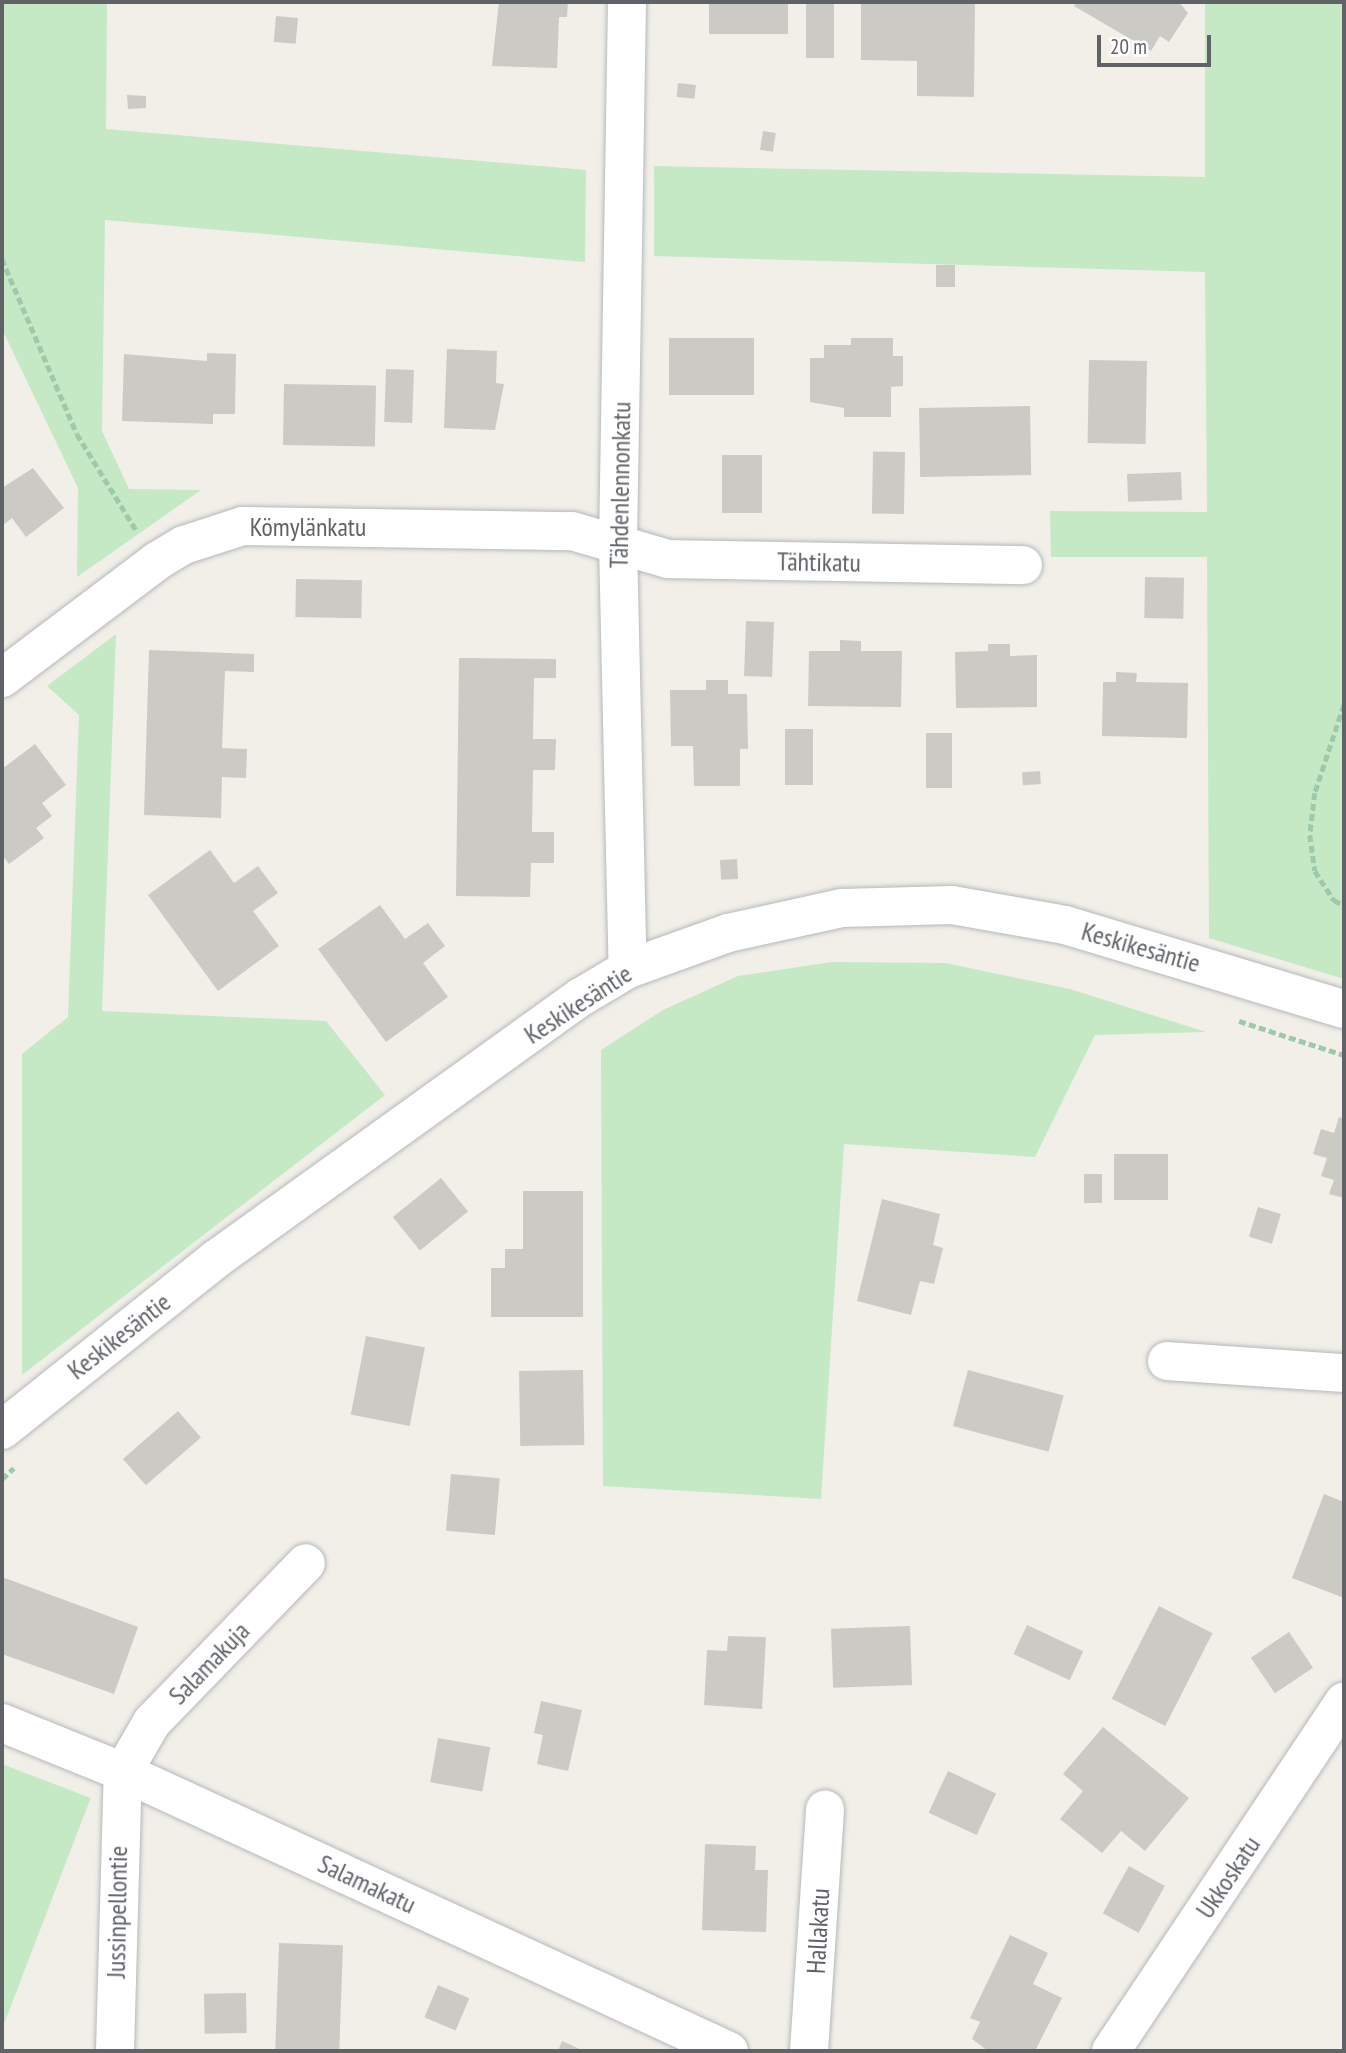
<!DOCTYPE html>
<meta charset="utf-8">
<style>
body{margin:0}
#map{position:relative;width:1346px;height:2053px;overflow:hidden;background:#f1efe8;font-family:"PT Sans Narrow",sans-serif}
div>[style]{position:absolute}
.green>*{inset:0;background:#c5e8c5;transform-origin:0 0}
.building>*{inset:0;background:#cccac5;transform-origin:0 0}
.path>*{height:4.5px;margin-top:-2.25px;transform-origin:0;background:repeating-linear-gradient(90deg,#9ec9ab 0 7px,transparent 0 10.5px)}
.roads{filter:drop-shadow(0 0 2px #b5b8bc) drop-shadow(0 0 2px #b5b8bc)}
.street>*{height:38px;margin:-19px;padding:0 19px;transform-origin:19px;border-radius:19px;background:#fff}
.secondary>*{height:38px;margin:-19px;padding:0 19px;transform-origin:19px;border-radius:19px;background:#fff}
span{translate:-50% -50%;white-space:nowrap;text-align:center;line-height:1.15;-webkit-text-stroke:5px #fff;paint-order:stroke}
.street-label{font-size:26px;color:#5f6368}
.frame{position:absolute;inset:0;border:4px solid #5f6368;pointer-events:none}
.scale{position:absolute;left:1097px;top:35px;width:114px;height:32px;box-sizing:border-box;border:4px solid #5f6368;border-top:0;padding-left:9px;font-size:21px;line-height:24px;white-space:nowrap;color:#5f6368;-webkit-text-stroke:5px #fff;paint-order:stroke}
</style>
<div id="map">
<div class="green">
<i style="clip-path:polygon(2px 2px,107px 2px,106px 129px,586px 170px,585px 262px,105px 220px,102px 431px,129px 489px,201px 490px,77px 577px,78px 488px,2px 329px)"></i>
<i style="clip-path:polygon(1205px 2px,1344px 2px,1344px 979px,1209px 938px,1207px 557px,1051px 557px,1050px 511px,1207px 512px,1205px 272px,654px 256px,654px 166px,1205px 177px)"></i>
<i style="clip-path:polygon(116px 634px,102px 1011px,326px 1021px,385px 1095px,22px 1375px,22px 1054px,68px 1017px,79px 715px,47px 686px)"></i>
<i style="clip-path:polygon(832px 962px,945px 963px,1070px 989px,1206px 1032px,1095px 1035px,1035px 1157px,844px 1144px,821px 1499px,603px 1486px,601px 1050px,663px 1010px,738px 976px)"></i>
<i style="left:2px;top:1764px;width:95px;height:287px;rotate:21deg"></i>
</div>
<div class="building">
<i style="clip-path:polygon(499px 2px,568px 2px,567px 17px,559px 17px,557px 68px,492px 66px)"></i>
<i style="left:709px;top:2px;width:79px;height:32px"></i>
<i style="left:806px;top:2px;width:28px;height:56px"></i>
<i style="clip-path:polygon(861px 2px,975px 2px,974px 97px,917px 96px,917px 61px,861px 60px)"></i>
<i style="clip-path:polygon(1076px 2px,1179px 2px,1188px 13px,1169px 42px,1160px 36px,1151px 51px,1074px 6px)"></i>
<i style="left:276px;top:16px;width:22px;height:26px;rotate:5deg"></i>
<i style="left:678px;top:83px;width:18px;height:14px;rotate:6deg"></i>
<i style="clip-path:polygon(127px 95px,146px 96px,146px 108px,128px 109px)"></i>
<i style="left:763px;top:131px;width:13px;height:19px;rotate:9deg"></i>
<i style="left:936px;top:265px;width:19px;height:22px"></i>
<i style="left:669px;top:338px;width:85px;height:57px"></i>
<i style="clip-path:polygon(851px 338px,893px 338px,893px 356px,903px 356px,903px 386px,891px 387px,891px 417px,844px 417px,844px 408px,810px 402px,810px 358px,824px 358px,824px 345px,851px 345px)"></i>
<i style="clip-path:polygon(447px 349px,497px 351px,496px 383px,504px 384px,495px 430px,444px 428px)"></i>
<i style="clip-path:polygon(207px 353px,236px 354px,235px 414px,213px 414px,213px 424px,122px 421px,124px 354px,207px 361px)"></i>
<i style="left:1089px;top:360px;width:58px;height:83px;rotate:1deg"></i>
<i style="left:386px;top:369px;width:28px;height:53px;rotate:2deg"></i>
<i style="left:284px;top:384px;width:92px;height:61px;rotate:1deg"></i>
<i style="left:1030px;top:406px;width:69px;height:111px;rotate:89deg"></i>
<i style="left:905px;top:452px;width:62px;height:32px;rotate:91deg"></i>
<i style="left:722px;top:455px;width:40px;height:58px"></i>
<i style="clip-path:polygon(33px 468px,64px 508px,26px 537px,12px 518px,2px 526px,2px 488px)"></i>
<i style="left:1181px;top:472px;width:28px;height:54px;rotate:88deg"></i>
<i style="left:1145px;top:577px;width:39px;height:41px;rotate:1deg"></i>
<i style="left:296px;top:579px;width:66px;height:38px;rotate:1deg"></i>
<i style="left:746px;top:621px;width:28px;height:55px;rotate:2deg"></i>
<i style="clip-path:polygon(840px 640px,861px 641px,861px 651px,902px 651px,901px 707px,808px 706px,809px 651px,840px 651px)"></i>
<i style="clip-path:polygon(988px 644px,1010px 644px,1010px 656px,1037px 655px,1037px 707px,956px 708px,955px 652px,988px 651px)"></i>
<i style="clip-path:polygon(149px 650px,254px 654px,254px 672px,225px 671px,222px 748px,247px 749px,246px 778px,222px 777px,221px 818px,144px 815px)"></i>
<i style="clip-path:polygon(459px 658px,556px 659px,556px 678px,534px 678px,533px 739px,556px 739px,555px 770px,533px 770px,532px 832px,554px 832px,554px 863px,531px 863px,530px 897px,456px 896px)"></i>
<i style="clip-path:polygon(1116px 672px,1137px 673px,1136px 682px,1188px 683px,1187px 738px,1102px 736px,1103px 682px,1116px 682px)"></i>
<i style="clip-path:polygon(706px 680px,728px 680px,728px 694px,747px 694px,748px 749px,740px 749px,740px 786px,694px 786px,693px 746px,671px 746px,670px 690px,706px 690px)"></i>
<i style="left:785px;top:729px;width:28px;height:56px"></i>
<i style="left:926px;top:733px;width:26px;height:55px"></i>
<i style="clip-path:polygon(35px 744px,66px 785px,42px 803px,52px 816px,36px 828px,44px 838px,9px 864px,2px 855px,2px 769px)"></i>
<i style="left:1040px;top:771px;width:13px;height:18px;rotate:86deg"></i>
<i style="clip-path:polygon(210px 850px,234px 883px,258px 866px,278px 893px,253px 911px,279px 946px,218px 991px,148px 895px)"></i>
<i style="left:737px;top:859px;width:20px;height:17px;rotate:87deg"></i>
<i style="clip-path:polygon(380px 905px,405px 939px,428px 923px,445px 946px,423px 963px,448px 997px,386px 1042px,318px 949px)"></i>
<i style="clip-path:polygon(1339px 1117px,1344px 1119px,1344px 1198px,1329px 1194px,1334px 1180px,1321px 1176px,1327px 1158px,1313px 1154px,1321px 1129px,1334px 1133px)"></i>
<i style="left:1114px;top:1154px;width:54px;height:46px"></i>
<i style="left:1102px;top:1174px;width:29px;height:18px;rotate:90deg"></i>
<i style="left:441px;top:1178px;width:43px;height:62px;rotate:51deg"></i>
<i style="clip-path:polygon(523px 1191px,583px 1191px,583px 1317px,491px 1317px,491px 1268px,505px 1268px,505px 1249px,523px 1249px)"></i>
<i style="clip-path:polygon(882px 1199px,940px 1214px,933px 1245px,943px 1248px,934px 1284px,920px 1281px,911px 1315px,857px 1301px)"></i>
<i style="left:1258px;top:1207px;width:24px;height:31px;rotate:17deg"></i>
<i style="left:366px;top:1336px;width:60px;height:80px;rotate:11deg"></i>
<i style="left:583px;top:1370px;width:75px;height:64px;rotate:89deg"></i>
<i style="left:968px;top:1370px;width:99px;height:58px;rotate:15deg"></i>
<i style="left:178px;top:1411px;width:35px;height:73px;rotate:49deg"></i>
<i style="left:451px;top:1474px;width:49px;height:57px;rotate:5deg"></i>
<i style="clip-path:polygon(1324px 1494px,1344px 1502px,1344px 1598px,1292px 1578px)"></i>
<i style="clip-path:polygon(2px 1577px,138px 1627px,114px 1694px,2px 1654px)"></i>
<i style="left:1159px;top:1606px;width:60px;height:104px;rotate:27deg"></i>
<i style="left:1027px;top:1625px;width:62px;height:32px;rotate:25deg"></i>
<i style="left:910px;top:1626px;width:59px;height:79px;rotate:88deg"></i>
<i style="left:1289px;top:1632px;width:43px;height:46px;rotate:56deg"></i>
<i style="clip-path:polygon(728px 1636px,766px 1637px,762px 1709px,704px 1705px,707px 1650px,727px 1651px)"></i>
<i style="clip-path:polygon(541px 1701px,582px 1710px,568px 1771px,537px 1764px,543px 1735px,534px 1733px)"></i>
<i style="clip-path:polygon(1103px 1727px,1189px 1798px,1145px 1851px,1121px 1831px,1102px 1853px,1060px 1819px,1083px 1791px,1063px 1774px)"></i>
<i style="left:438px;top:1738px;width:53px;height:45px;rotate:10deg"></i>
<i style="left:948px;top:1771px;width:53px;height:46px;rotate:25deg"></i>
<i style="clip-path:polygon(705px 1844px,756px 1846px,755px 1870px,768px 1870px,766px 1932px,702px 1930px)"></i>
<i style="left:1129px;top:1866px;width:41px;height:54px;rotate:29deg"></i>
<i style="clip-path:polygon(1010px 1935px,1048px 1953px,1033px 1984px,1062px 1998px,1035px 2051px,988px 2051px,972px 2039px,980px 2022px,970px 2018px)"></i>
<i style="left:279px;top:1943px;width:64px;height:108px;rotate:2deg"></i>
<i style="left:438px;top:1985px;width:34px;height:35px;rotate:23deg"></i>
<i style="left:246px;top:1993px;width:40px;height:42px;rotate:89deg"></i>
<i style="clip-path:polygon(562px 2041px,584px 2051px,558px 2051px)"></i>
</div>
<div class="path">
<i style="left:2px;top:259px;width:190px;rotate:66.8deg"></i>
<i style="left:77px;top:434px;width:113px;rotate:58.4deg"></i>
<i style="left:1344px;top:705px;width:93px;rotate:108.2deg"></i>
<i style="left:1315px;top:793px;width:42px;rotate:96.8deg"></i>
<i style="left:1310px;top:835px;width:36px;rotate:82deg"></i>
<i style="left:1315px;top:871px;width:35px;rotate:57deg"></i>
<i style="left:1334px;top:900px;width:12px;rotate:31deg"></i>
<i style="left:1239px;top:1021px;width:110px;rotate:17.9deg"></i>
<i style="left:2px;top:1479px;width:16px;rotate:-43deg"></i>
</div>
<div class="roads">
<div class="street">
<i style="left:627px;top:2px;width:542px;rotate:90.95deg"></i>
<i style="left:618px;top:544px;width:425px;rotate:88.7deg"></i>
<i style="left:2px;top:678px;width:194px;rotate:-37deg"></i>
<i style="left:157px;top:561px;width:31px;rotate:-31deg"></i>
<i style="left:184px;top:545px;width:62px;rotate:-17.9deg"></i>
<i style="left:243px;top:526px;width:329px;rotate:0.9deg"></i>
<i style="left:572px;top:531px;width:100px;rotate:16.3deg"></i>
<i style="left:668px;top:559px;width:355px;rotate:1deg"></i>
<i style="left:1167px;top:1361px;width:177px;rotate:3.9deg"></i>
<i style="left:2px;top:1723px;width:131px;rotate:22deg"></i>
<i style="left:123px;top:1772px;width:667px;rotate:24.72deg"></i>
<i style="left:115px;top:2051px;width:279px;rotate:-88.4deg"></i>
<i style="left:123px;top:1772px;width:58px;rotate:-59.9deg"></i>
<i style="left:152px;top:1722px;width:221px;rotate:-45.9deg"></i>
<i style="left:809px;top:2051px;width:242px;rotate:-86.2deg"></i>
<i style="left:1111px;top:2051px;width:420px;rotate:-56.3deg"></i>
</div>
<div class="secondary">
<i style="left:2px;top:1430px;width:274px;rotate:-38.6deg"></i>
<i style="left:216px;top:1259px;width:449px;rotate:-35.7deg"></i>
<i style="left:581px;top:997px;width:55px;rotate:-30.8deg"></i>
<i style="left:628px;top:969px;width:106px;rotate:-19.8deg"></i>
<i style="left:728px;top:933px;width:117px;rotate:-12.4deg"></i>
<i style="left:842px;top:908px;width:110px;rotate:-1.6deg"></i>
<i style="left:952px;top:905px;width:115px;rotate:10deg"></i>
<i style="left:1065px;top:925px;width:291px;rotate:16.8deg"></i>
</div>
</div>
<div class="street-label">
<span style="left:620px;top:485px;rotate:-89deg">Tähdenlennonkatu</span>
<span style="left:308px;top:527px">Kömylänkatu</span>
<span style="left:819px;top:562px;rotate:1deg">Tähtikatu</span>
<span style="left:1141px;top:947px;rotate:16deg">Keskikesäntie</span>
<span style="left:578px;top:1004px;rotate:-33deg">Keskikesäntie</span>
<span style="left:119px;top:1336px;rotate:-38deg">Keskikesäntie</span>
<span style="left:209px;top:1663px;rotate:-46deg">Salamakuja</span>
<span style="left:1228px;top:1877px;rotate:-56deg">Ukkoskatu</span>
<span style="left:367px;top:1884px;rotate:25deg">Salamakatu</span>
<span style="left:117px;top:1912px;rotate:-89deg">Jussinpellontie</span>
<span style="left:818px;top:1931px;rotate:-87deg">Hallakatu</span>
</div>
<div class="frame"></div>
<div class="scale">20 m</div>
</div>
